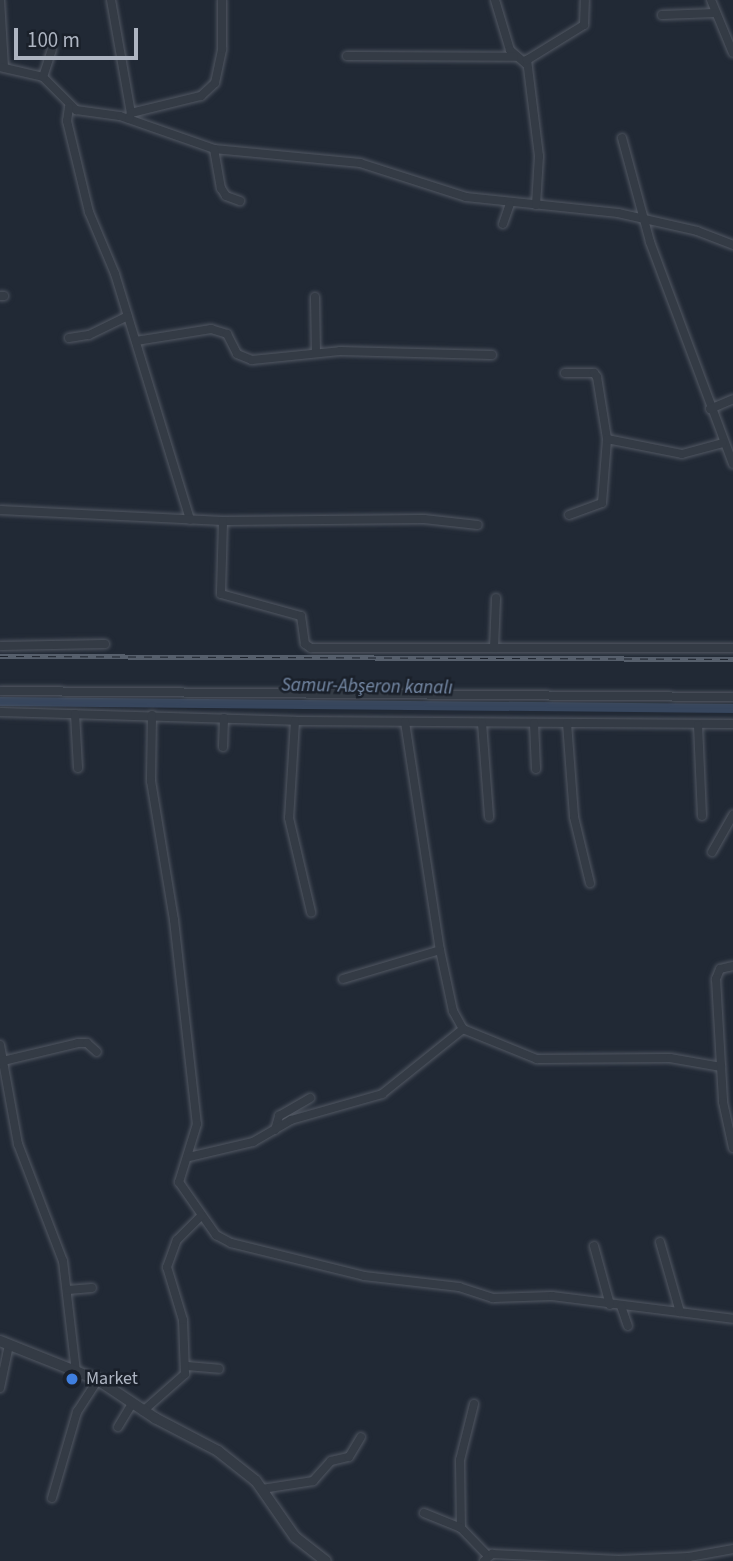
<!DOCTYPE html>
<meta charset="utf-8">
<style>
body{margin:0}
#map{position:relative;width:733px;height:1561px;overflow:hidden;background:#212935;font-family:"Source Sans 3",sans-serif}
div>[style]{position:absolute}
.canal>*{height:9px;margin:-4.5px;padding:0 4.5px;transform-origin:4.5px;border-radius:4.5px;background:#37465d}
.roads{filter:drop-shadow(0 0 2px #525863) drop-shadow(0 0 2px #525863)}
.minor>*{height:8px;margin:-4px;padding:0 4px;transform-origin:4px;border-radius:4px;background:#343b45}
.tertiary>*{height:10px;margin:-5px;padding:0 5px;transform-origin:5px;border-radius:5px;background:#343b45}
.rail>*{height:5px;margin-top:-2.5px;transform-origin:0;background:repeating-linear-gradient(90deg,#1a202a 0 8px,#565f6c 0 16px);box-sizing:border-box;border-block:2px solid #565f6c}
.dots>*{width:19px;height:19px;translate:-50% -50%;box-sizing:border-box;border:4px solid #1a202a;border-radius:50%}
span{translate:-50% -50%;white-space:nowrap;text-align:center;line-height:1.15;-webkit-text-stroke:5px #1a202a;paint-order:stroke}
.poi-label{font-size:18px;color:#aeb5c2}
.left{translate:0 -50%;text-align:left}
.water-label{font-size:19px;color:#788ca9;font-style:italic}
.scale{position:absolute;left:14px;top:28px;width:124px;height:32px;box-sizing:border-box;border:4px solid #aeb5c2;border-top:0;padding-left:9px;font-size:21px;line-height:24px;white-space:nowrap;color:#aeb5c2;-webkit-text-stroke:5px #1a202a;paint-order:stroke}
</style>
<div id="map">
<div class="canal">
<i style="left:0;top:701px;width:733px;rotate:0.55deg"></i>
</div>
<div class="roads">
<div class="minor">
<i style="left:0;top:0;width:67px;rotate:86.6deg"></i>
<i style="left:111px;top:0;width:115px;rotate:80deg"></i>
<i style="left:495px;top:0;width:52px;rotate:73.3deg"></i>
<i style="left:510px;top:50px;width:21px;rotate:41deg"></i>
<i style="left:711px;top:0;width:57px;rotate:67.5deg"></i>
<i style="left:662px;top:15px;width:53px;rotate:-2.2deg"></i>
<i style="left:347px;top:56px;width:167px;rotate:0.3deg"></i>
<i style="left:0;top:67px;width:44px;rotate:13.1deg"></i>
<i style="left:43px;top:77px;width:47px;rotate:45deg"></i>
<i style="left:76px;top:110px;width:44px;rotate:7.8deg"></i>
<i style="left:120px;top:116px;width:100px;rotate:19.3deg"></i>
<i style="left:214px;top:149px;width:147px;rotate:5.5deg"></i>
<i style="left:360px;top:163px;width:111px;rotate:17.8deg"></i>
<i style="left:466px;top:197px;width:153px;rotate:6deg"></i>
<i style="left:618px;top:213px;width:81px;rotate:12.8deg"></i>
<i style="left:697px;top:231px;width:39px;rotate:21deg"></i>
<i style="left:43px;top:77px;width:29px;rotate:-72deg"></i>
<i style="left:69px;top:107px;width:14px;rotate:98deg"></i>
<i style="left:67px;top:121px;width:94px;rotate:76.4deg"></i>
<i style="left:89px;top:212px;width:67px;rotate:67.2deg"></i>
<i style="left:115px;top:274px;width:257px;rotate:73deg"></i>
<i style="left:129px;top:119px;width:6px;rotate:-72deg"></i>
<i style="left:131px;top:113px;width:72px;rotate:-13.7deg"></i>
<i style="left:201px;top:96px;width:19px;rotate:-43deg"></i>
<i style="left:215px;top:83px;width:35px;rotate:-78deg"></i>
<i style="left:222px;top:49px;width:49px;rotate:-90deg"></i>
<i style="left:622px;top:138px;width:108px;rotate:74.9deg"></i>
<i style="left:650px;top:242px;width:237px;rotate:69.5deg"></i>
<i style="left:214px;top:149px;width:40px;rotate:80deg"></i>
<i style="left:221px;top:188px;width:9px;rotate:58deg"></i>
<i style="left:226px;top:196px;width:15px;rotate:20deg"></i>
<i style="left:536px;top:205px;width:49px;rotate:-86.5deg"></i>
<i style="left:539px;top:156px;width:97px;rotate:-97.1deg"></i>
<i style="left:527px;top:60px;width:67px;rotate:-31.6deg"></i>
<i style="left:584px;top:25px;width:25px;rotate:-88deg"></i>
<i style="left:503px;top:224px;width:21px;rotate:-71deg"></i>
<i style="left:0;top:296px;width:4px"></i>
<i style="left:315px;top:297px;width:56px;rotate:89deg"></i>
<i style="left:69px;top:338px;width:20px;rotate:-9deg"></i>
<i style="left:89px;top:335px;width:43px;rotate:-26deg"></i>
<i style="left:136px;top:341px;width:76px;rotate:-9.1deg"></i>
<i style="left:211px;top:329px;width:17px;rotate:17deg"></i>
<i style="left:227px;top:334px;width:22px;rotate:63deg"></i>
<i style="left:237px;top:354px;width:16px;rotate:22deg"></i>
<i style="left:252px;top:360px;width:88px;rotate:-5.8deg"></i>
<i style="left:340px;top:351px;width:152px;rotate:1.5deg"></i>
<i style="left:565px;top:373px;width:29px"></i>
<i style="left:594px;top:373px;width:5px;rotate:53deg"></i>
<i style="left:597px;top:377px;width:63px;rotate:80.8deg"></i>
<i style="left:710px;top:409px;width:25px;rotate:-23deg"></i>
<i style="left:0;top:510px;width:223px;rotate:2.8deg"></i>
<i style="left:223px;top:521px;width:201px;rotate:-0.6deg"></i>
<i style="left:424px;top:519px;width:54px;rotate:6.3deg"></i>
<i style="left:569px;top:515px;width:35px;rotate:-20deg"></i>
<i style="left:602px;top:503px;width:64px;rotate:-85.5deg"></i>
<i style="left:607px;top:439px;width:76px;rotate:11.3deg"></i>
<i style="left:682px;top:454px;width:42px;rotate:-15deg"></i>
<i style="left:223px;top:521px;width:73px;rotate:91.6deg"></i>
<i style="left:221px;top:594px;width:83px;rotate:15.4deg"></i>
<i style="left:301px;top:616px;width:28px;rotate:82deg"></i>
<i style="left:305px;top:644px;width:7px;rotate:34deg"></i>
<i style="left:311px;top:648px;width:422px"></i>
<i style="left:0;top:646px;width:105px;rotate:-1.1deg"></i>
<i style="left:494px;top:648px;width:50px;rotate:-87.7deg"></i>
<i style="left:0;top:691px;width:733px;rotate:0.47deg"></i>
<i style="left:0;top:712px;width:295px;rotate:1.7deg"></i>
<i style="left:295px;top:721px;width:438px;rotate:0.4deg"></i>
<i style="left:75px;top:714px;width:54px;rotate:86.8deg"></i>
<i style="left:152px;top:715px;width:66px;rotate:90.9deg"></i>
<i style="left:151px;top:781px;width:141px;rotate:80.6deg"></i>
<i style="left:174px;top:920px;width:205px;rotate:83.6deg"></i>
<i style="left:197px;top:1124px;width:61px;rotate:107.2deg"></i>
<i style="left:179px;top:1182px;width:65px;rotate:55.1deg"></i>
<i style="left:216px;top:1235px;width:17px;rotate:28deg"></i>
<i style="left:231px;top:1243px;width:137px;rotate:13.9deg"></i>
<i style="left:364px;top:1276px;width:96px;rotate:6.6deg"></i>
<i style="left:459px;top:1287px;width:36px;rotate:18deg"></i>
<i style="left:493px;top:1298px;width:59px;rotate:-1.9deg"></i>
<i style="left:552px;top:1296px;width:182px;rotate:7.2deg"></i>
<i style="left:295px;top:721px;width:97px;rotate:93.5deg"></i>
<i style="left:289px;top:818px;width:97px;rotate:76.8deg"></i>
<i style="left:405px;top:722px;width:231px;rotate:81.3deg"></i>
<i style="left:440px;top:950px;width:62px;rotate:78deg"></i>
<i style="left:453px;top:1011px;width:21px;rotate:61deg"></i>
<i style="left:463px;top:1029px;width:80px;rotate:22.1deg"></i>
<i style="left:537px;top:1059px;width:133px;rotate:-0.4deg"></i>
<i style="left:670px;top:1058px;width:52px;rotate:10deg"></i>
<i style="left:482px;top:723px;width:94px;rotate:85.7deg"></i>
<i style="left:534px;top:723px;width:46px;rotate:87.5deg"></i>
<i style="left:567px;top:723px;width:94px;rotate:85.7deg"></i>
<i style="left:574px;top:817px;width:68px;rotate:76.4deg"></i>
<i style="left:698px;top:725px;width:91px;rotate:87.5deg"></i>
<i style="left:223px;top:747px;width:29px;rotate:-88deg"></i>
<i style="left:712px;top:852px;width:43px;rotate:-60.4deg"></i>
<i style="left:733px;top:966px;width:13px;rotate:167deg"></i>
<i style="left:720px;top:969px;width:11px;rotate:112deg"></i>
<i style="left:716px;top:979px;width:123px;rotate:86.7deg"></i>
<i style="left:723px;top:1102px;width:47px;rotate:77.7deg"></i>
<i style="left:343px;top:979px;width:101px;rotate:-16.6deg"></i>
<i style="left:0;top:1045px;width:101px;rotate:79.7deg"></i>
<i style="left:18px;top:1144px;width:125px;rotate:69deg"></i>
<i style="left:63px;top:1261px;width:111px;rotate:83.3deg"></i>
<i style="left:3px;top:1061px;width:77px;rotate:-13.5deg"></i>
<i style="left:78px;top:1043px;width:9px"></i>
<i style="left:87px;top:1043px;width:13px;rotate:42deg"></i>
<i style="left:275px;top:1130px;width:15px;rotate:-74deg"></i>
<i style="left:279px;top:1116px;width:36px;rotate:-30deg"></i>
<i style="left:189px;top:1157px;width:66px;rotate:-13.2deg"></i>
<i style="left:253px;top:1142px;width:44px;rotate:-30.1deg"></i>
<i style="left:291px;top:1120px;width:95px;rotate:-15.9deg"></i>
<i style="left:382px;top:1094px;width:104px;rotate:-38.7deg"></i>
<i style="left:660px;top:1242px;width:73px;rotate:74.1deg"></i>
<i style="left:594px;top:1246px;width:61px;rotate:74.8deg"></i>
<i style="left:68px;top:1290px;width:24px;rotate:-5deg"></i>
<i style="left:621px;top:1306px;width:21px;rotate:71deg"></i>
<i style="left:187px;top:1366px;width:32px;rotate:5deg"></i>
<i style="left:0;top:1388px;width:44px;rotate:-78.2deg"></i>
<i style="left:474px;top:1404px;width:58px;rotate:104deg"></i>
<i style="left:460px;top:1460px;width:68px;rotate:89.2deg"></i>
<i style="left:461px;top:1528px;width:39px;rotate:46deg"></i>
<i style="left:143px;top:1411px;width:56px;rotate:-41.4deg"></i>
<i style="left:185px;top:1374px;width:54px;rotate:-92.1deg"></i>
<i style="left:183px;top:1320px;width:55px;rotate:-106.8deg"></i>
<i style="left:167px;top:1267px;width:29px;rotate:-70deg"></i>
<i style="left:177px;top:1240px;width:34px;rotate:-45deg"></i>
<i style="left:118px;top:1427px;width:27px;rotate:-59deg"></i>
<i style="left:262px;top:1489px;width:52px;rotate:-8.9deg"></i>
<i style="left:313px;top:1481px;width:27px;rotate:-48deg"></i>
<i style="left:331px;top:1461px;width:18px;rotate:-13deg"></i>
<i style="left:349px;top:1457px;width:23px;rotate:-59deg"></i>
<i style="left:52px;top:1498px;width:90px;rotate:-73.8deg"></i>
<i style="left:77px;top:1412px;width:38px;rotate:-57deg"></i>
<i style="left:424px;top:1513px;width:40px;rotate:22deg"></i>
<i style="left:484px;top:1561px;width:11px;rotate:-41deg"></i>
<i style="left:492px;top:1554px;width:127px;rotate:2.7deg"></i>
<i style="left:619px;top:1560px;width:70px;rotate:-2.5deg"></i>
<i style="left:689px;top:1557px;width:45px;rotate:-10.3deg"></i>
</div>
<div class="tertiary">
<i style="left:0;top:1341px;width:105px;rotate:21.7deg"></i>
<i style="left:98px;top:1380px;width:69px;rotate:33.7deg"></i>
<i style="left:155px;top:1418px;width:71px;rotate:27.6deg"></i>
<i style="left:218px;top:1451px;width:48px;rotate:38.3deg"></i>
<i style="left:256px;top:1481px;width:68px;rotate:55.1deg"></i>
<i style="left:295px;top:1537px;width:39px;rotate:38deg"></i>
</div>
</div>
<div class="rail">
<i style="left:0;top:656px;width:733px;rotate:0.23deg"></i>
</div>
<div class="dots">
<i style="left:72px;top:1379px;background:#3f7fe0"></i>
</div>
<div class="poi-label">
<span class="left" style="left:86px;top:1379px">Market</span>
</div>
<div class="water-label">
<span style="left:367px;top:687px;rotate:1deg">Samur-Abşeron kanalı</span>
</div>
<div class="scale">100 m</div>
</div>
